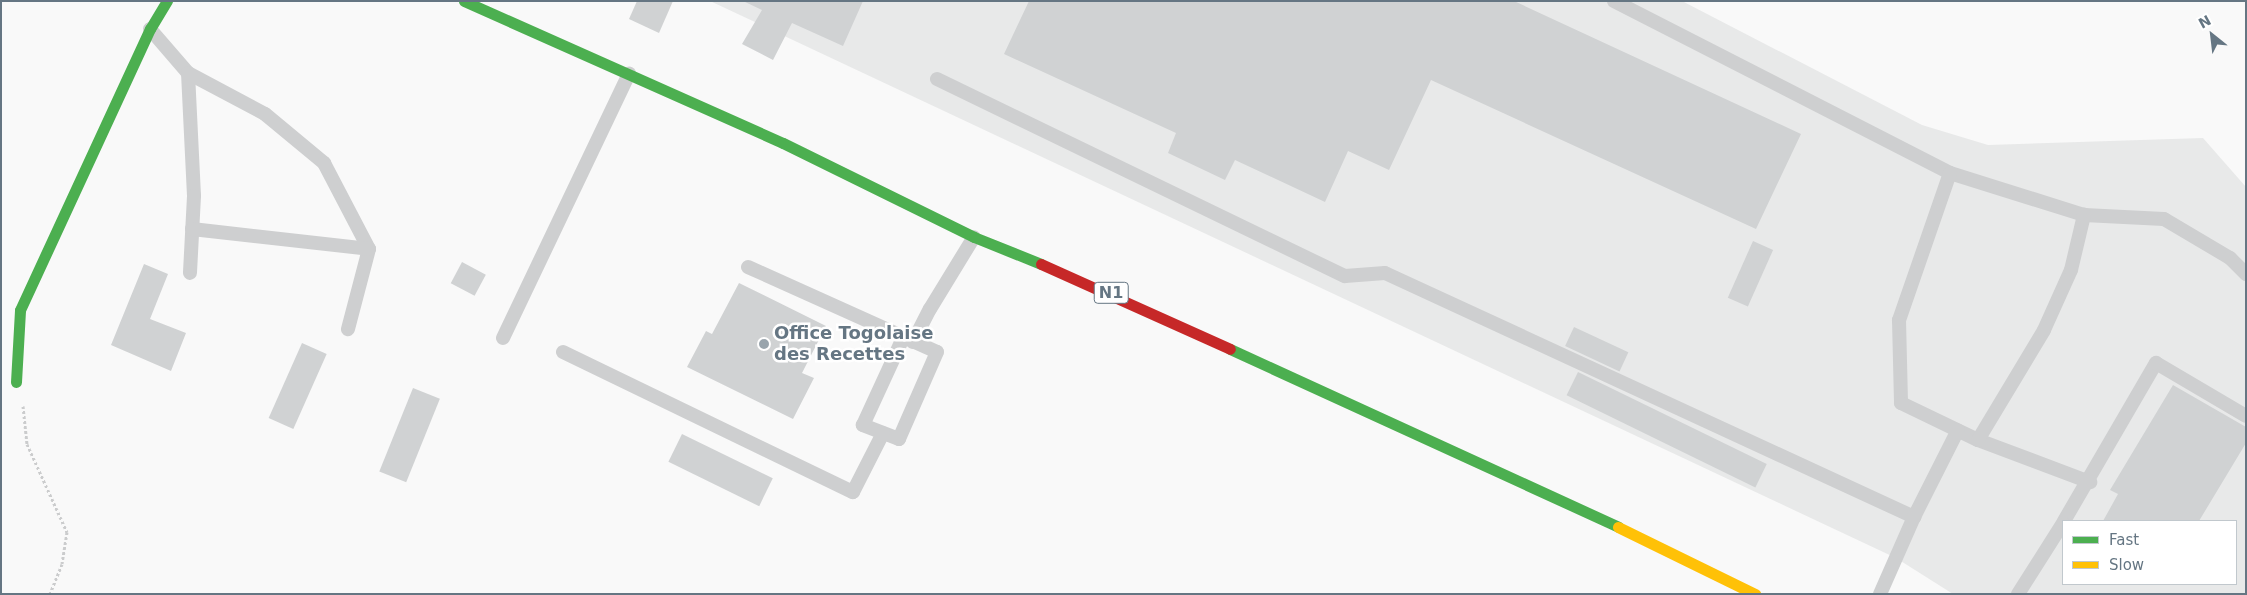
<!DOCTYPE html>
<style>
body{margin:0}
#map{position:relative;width:2247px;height:595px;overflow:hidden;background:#f9f9f9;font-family:"DejaVu Sans",sans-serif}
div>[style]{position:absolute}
.built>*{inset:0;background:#e8e9e9}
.building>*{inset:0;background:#d0d2d3;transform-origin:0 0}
.path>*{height:3px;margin-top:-1.5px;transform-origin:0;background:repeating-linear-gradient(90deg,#cbcccd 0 2.5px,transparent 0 5px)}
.lane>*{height:14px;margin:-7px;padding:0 7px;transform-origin:7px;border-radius:7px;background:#cecfd0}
.fast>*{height:11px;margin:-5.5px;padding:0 5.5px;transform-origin:5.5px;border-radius:5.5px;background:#4caf50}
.slow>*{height:11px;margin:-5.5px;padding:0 5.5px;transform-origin:5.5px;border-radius:5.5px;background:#ffc107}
.jam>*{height:11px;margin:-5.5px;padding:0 5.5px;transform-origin:5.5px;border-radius:5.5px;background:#c62828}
.dots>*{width:14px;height:14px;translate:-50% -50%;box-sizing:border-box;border:2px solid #fff;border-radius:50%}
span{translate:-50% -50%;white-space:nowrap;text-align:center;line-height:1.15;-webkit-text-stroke:5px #fff;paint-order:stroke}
.shield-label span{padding:1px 4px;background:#fff;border:1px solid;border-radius:4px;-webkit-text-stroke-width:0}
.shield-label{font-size:16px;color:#657683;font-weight:700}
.poi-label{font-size:18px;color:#657683;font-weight:700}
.left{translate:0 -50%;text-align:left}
.frame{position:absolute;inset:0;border:2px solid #657683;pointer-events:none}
.legend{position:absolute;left:2062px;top:520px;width:175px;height:65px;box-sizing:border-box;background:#fff;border:1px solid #c1c8cd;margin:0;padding:6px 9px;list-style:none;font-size:15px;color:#657683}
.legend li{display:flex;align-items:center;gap:10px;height:25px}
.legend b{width:25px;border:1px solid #c1c8cd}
.north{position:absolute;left:2187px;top:10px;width:50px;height:50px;-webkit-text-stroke:4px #fff;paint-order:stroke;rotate:331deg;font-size:14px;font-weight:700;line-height:20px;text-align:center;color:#657683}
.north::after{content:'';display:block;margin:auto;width:18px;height:22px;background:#657683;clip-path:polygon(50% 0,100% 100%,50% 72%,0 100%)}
</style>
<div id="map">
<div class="built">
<i style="clip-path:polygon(evenodd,710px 1px,1682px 1px,1922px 125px,1988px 145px,2203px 138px,2246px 187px,2246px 594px,1953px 594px,1896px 558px,710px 1px,2063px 521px,2236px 521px,2236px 584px,2063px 584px,2063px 521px)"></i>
</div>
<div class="building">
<i style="clip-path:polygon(637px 1px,673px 1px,659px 33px,629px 19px)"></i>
<i style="clip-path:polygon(743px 1px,863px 1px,843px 46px,792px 23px,773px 60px,742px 44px,762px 10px)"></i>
<i style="clip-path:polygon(1029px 1px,1514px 1px,1801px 134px,1756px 229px,1431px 80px,1389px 170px,1348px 151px,1325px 202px,1235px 160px,1225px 180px,1168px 153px,1176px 133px,1004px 54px)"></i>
<i style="left:1753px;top:241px;width:22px;height:62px;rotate:24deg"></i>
<i style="left:462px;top:262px;width:27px;height:24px;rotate:28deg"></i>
<i style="clip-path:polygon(144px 264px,168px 274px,150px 319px,186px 333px,171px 371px,111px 345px)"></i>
<i style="clip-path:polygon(739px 283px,826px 326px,802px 373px,814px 378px,793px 419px,687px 367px,706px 331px,712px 334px)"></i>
<i style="left:1574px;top:327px;width:60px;height:21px;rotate:25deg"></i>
<i style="left:302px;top:343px;width:27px;height:82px;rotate:24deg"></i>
<i style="left:1578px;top:372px;width:210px;height:26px;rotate:26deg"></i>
<i style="clip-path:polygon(2173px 385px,2246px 427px,2246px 443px,2199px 521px,2103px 521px,2118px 494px,2110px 490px)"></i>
<i style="left:413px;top:388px;width:29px;height:90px;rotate:22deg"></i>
<i style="left:682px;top:434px;width:101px;height:31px;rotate:26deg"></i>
</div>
<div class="path">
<i style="left:23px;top:406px;width:38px;rotate:84deg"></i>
<i style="left:27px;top:444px;width:97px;rotate:65.6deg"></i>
<i style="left:67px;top:532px;width:32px;rotate:99deg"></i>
<i style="left:62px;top:564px;width:32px;rotate:112deg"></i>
</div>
<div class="lane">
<i style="left:1614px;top:1px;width:377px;rotate:27.1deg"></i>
<i style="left:1950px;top:173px;width:140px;rotate:17.4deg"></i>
<i style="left:2084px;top:215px;width:80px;rotate:2.9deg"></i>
<i style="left:2164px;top:219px;width:77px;rotate:30.6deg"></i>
<i style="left:2230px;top:258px;width:23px;rotate:45deg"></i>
<i style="left:150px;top:29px;width:58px;rotate:49.2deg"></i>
<i style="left:188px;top:73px;width:123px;rotate:87.2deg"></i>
<i style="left:194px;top:196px;width:77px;rotate:93deg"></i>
<i style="left:188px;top:73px;width:87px;rotate:28deg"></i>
<i style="left:265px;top:114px;width:77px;rotate:39.7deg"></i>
<i style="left:324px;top:163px;width:97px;rotate:62.4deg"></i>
<i style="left:369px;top:249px;width:83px;rotate:104.7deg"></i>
<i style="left:937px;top:79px;width:453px;rotate:25.8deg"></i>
<i style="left:1345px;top:276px;width:40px;rotate:-4.3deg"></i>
<i style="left:1385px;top:273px;width:583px;rotate:24.76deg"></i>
<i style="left:1950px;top:173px;width:156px;rotate:109.1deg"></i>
<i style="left:1899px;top:320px;width:83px;rotate:88.6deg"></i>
<i style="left:1901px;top:403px;width:85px;rotate:25.7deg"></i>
<i style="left:1978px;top:440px;width:120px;rotate:20.6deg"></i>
<i style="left:192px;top:229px;width:178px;rotate:6.4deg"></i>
<i style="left:748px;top:267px;width:207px;rotate:24.2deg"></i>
<i style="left:937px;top:352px;width:95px;rotate:113.6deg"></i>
<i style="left:899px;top:439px;width:39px;rotate:-159deg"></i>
<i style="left:863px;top:425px;width:96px;rotate:-65.3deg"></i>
<i style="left:503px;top:338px;width:293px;rotate:-64.5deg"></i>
<i style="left:913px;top:342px;width:37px;rotate:-63deg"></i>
<i style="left:930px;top:309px;width:84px;rotate:-58.6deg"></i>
<i style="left:563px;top:352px;width:322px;rotate:25.8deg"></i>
<i style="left:853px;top:492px;width:66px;rotate:-63deg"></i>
<i style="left:1978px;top:440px;width:128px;rotate:-59deg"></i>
<i style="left:2044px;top:330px;width:66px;rotate:-65.8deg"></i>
<i style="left:2071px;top:270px;width:57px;rotate:-76.7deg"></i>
<i style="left:2064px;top:521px;width:183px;rotate:-59.8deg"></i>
<i style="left:2156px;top:363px;width:104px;rotate:30.5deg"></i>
<i style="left:1880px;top:594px;width:84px;rotate:-66.2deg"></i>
<i style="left:1914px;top:517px;width:97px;rotate:-63.2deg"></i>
<i style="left:2018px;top:594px;width:84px;rotate:-57.6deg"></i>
</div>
<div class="fast">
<i style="left:464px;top:1px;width:349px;rotate:24deg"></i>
<i style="left:783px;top:143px;width:213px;rotate:26.2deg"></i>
<i style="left:974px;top:237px;width:72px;rotate:21.9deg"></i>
<i style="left:1230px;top:349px;width:427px;rotate:24.6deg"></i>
<i style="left:16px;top:382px;width:72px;rotate:-86.8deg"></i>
<i style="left:20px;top:310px;width:310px;rotate:-65.2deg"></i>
<i style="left:150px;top:29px;width:33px;rotate:-59deg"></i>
</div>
<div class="slow">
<i style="left:1618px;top:527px;width:153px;rotate:26.1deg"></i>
</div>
<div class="jam">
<i style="left:1041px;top:264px;width:207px;rotate:24.2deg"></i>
</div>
<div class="dots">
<i style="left:764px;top:344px;background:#99a4ac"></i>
</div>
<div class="shield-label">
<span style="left:1111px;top:293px">N1</span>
</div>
<div class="poi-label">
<span class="left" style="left:774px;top:344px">Office Togolaise<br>des Recettes</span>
</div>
<div class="frame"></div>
<ul class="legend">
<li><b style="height:6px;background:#4caf50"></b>Fast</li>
<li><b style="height:6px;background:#ffc107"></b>Slow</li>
</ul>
<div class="north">N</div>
</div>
